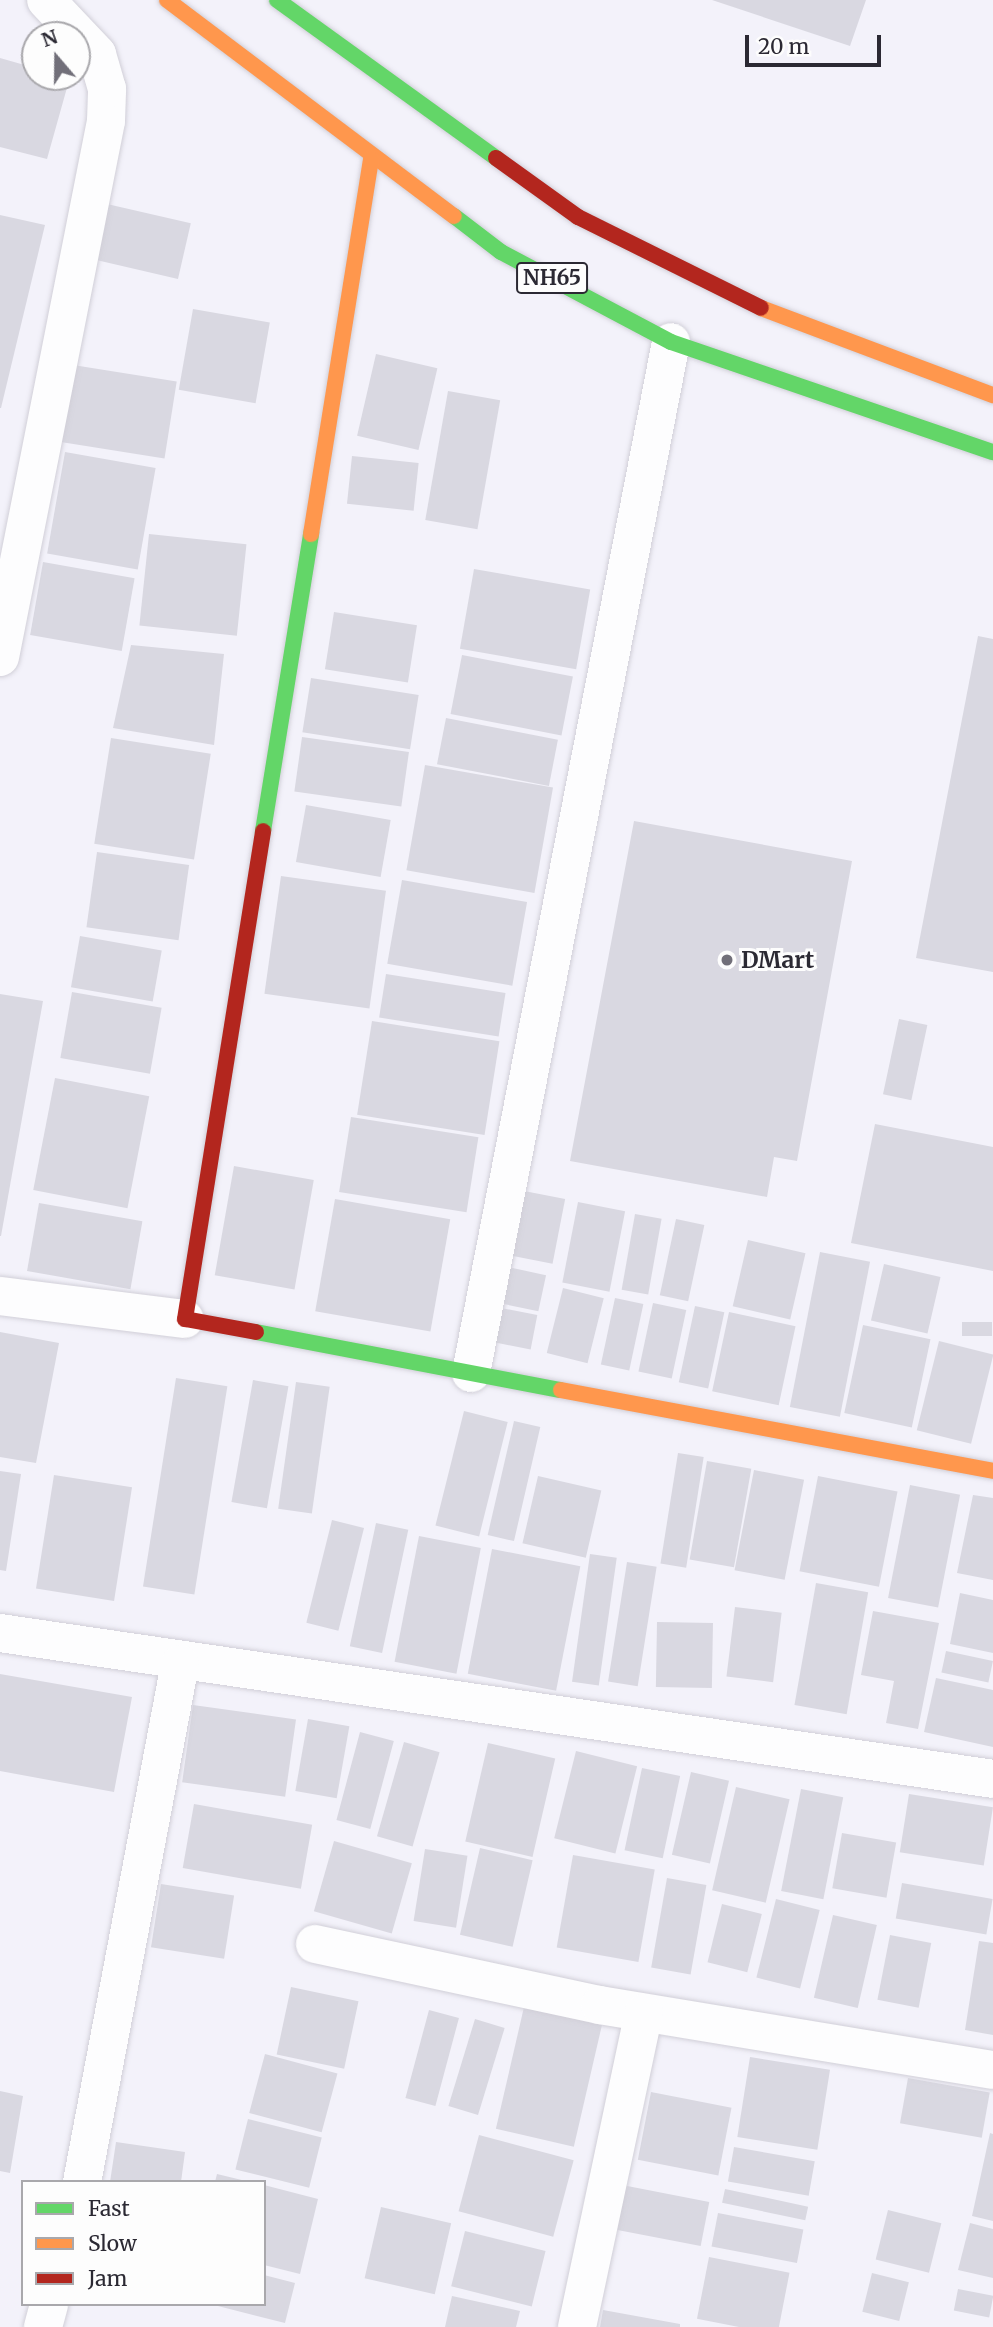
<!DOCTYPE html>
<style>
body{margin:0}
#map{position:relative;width:993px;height:2327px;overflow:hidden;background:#f3f2fa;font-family:Merriweather,serif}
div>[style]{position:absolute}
.building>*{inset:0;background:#d9d8e1;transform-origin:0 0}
.roads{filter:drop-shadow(0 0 2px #d1cfd8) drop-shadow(0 0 2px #d1cfd8)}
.street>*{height:38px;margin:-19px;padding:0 19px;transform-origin:19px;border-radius:19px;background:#fdfdfe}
.fast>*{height:16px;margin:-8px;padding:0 8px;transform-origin:8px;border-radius:8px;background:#63d668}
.slow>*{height:16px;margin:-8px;padding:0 8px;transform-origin:8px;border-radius:8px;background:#ff974d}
.jam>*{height:16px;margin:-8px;padding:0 8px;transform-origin:8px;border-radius:8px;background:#b3261e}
.dots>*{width:19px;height:19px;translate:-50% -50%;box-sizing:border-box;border:4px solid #fdfdfd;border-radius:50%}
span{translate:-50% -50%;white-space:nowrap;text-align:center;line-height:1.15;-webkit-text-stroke:6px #fdfdfd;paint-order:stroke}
.shield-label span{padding:2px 5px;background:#fdfdfd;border:2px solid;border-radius:5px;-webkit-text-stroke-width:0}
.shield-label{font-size:21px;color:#2b2933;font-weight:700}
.poi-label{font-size:23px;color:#2b2933;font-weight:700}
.left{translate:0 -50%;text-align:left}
.legend{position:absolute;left:21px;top:2180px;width:245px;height:126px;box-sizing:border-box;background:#fdfdfd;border:2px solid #a9a8ac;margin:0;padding:9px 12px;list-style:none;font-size:21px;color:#2b2933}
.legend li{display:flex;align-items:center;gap:14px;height:35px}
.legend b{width:35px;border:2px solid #a9a8ac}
.north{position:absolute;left:21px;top:21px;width:70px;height:70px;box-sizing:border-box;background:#fdfdfd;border:2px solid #a9a8ac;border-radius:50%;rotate:340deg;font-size:19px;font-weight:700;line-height:28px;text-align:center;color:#2b2933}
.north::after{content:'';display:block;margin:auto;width:24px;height:32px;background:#716f79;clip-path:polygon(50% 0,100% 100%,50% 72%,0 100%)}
.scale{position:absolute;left:745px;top:35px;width:136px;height:32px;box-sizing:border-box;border:4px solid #2b2933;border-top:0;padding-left:9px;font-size:21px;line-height:24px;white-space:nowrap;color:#2b2933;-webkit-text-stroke:5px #fdfdfd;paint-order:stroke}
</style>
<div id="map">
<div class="building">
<i style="clip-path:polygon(712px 0,866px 0,850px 46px)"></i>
<i style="clip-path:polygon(0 58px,35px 68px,35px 77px,70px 77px,47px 159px,0 147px)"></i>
<i style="left:107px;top:204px;width:86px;height:57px;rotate:13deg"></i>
<i style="clip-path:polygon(0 215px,45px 225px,1px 408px,0 408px)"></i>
<i style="left:193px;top:309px;width:78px;height:82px;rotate:10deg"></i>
<i style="left:376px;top:354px;width:63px;height:84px;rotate:13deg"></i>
<i style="left:73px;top:365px;width:105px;height:78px;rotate:9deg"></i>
<i style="left:448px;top:391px;width:53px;height:131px;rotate:10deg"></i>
<i style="left:65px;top:452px;width:92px;height:103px;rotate:10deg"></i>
<i style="left:352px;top:456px;width:67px;height:48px;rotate:6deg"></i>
<i style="left:149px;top:534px;width:98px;height:92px;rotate:6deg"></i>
<i style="left:43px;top:562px;width:93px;height:74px;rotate:10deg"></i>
<i style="left:474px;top:569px;width:118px;height:81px;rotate:10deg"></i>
<i style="left:334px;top:612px;width:84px;height:58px;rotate:9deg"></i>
<i style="clip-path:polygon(978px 636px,993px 639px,993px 972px,916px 958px)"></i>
<i style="clip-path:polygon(131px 645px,224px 654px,214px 745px,113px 728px)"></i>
<i style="left:462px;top:655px;width:113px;height:60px;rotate:11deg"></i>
<i style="left:311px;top:678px;width:109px;height:55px;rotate:9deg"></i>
<i style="left:446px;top:718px;width:114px;height:47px;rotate:11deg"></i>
<i style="left:302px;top:737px;width:108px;height:55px;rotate:8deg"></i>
<i style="left:111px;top:738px;width:101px;height:107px;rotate:9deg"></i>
<i style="left:425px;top:765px;width:130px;height:107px;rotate:10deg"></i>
<i style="left:306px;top:805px;width:86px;height:58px;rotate:10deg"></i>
<i style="clip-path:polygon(634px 821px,852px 861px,797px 1161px,774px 1157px,767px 1197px,570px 1161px)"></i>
<i style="left:97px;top:852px;width:93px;height:76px;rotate:8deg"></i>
<i style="left:281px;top:876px;width:106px;height:119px;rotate:8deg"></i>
<i style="left:402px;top:880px;width:127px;height:85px;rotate:10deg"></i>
<i style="left:80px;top:936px;width:83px;height:52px;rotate:10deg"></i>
<i style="left:386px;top:974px;width:121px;height:44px;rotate:9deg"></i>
<i style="left:72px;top:992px;width:91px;height:67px;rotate:10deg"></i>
<i style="clip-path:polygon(0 994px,43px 1001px,1px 1236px,0 1236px)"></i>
<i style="left:899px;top:1019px;width:29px;height:77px;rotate:12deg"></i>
<i style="left:372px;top:1021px;width:129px;height:95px;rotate:9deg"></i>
<i style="left:55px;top:1078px;width:96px;height:114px;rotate:11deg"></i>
<i style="left:351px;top:1117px;width:129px;height:76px;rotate:9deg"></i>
<i style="clip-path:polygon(875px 1124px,993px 1147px,993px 1271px,851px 1243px)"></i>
<i style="left:234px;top:1166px;width:81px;height:111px;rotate:10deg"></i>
<i style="left:519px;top:1190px;width:47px;height:66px;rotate:11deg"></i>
<i style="left:335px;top:1199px;width:117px;height:114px;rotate:10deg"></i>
<i style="left:578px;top:1202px;width:48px;height:82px;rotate:11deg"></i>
<i style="left:39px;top:1203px;width:105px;height:69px;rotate:10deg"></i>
<i style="left:635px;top:1214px;width:27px;height:77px;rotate:10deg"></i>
<i style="left:676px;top:1219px;width:29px;height:78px;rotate:12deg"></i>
<i style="left:748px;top:1240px;width:59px;height:68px;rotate:13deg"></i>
<i style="left:820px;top:1252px;width:51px;height:158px;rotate:11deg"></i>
<i style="left:884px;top:1264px;width:58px;height:58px;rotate:13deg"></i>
<i style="left:503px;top:1266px;width:44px;height:37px;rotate:12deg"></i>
<i style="left:563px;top:1288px;width:42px;height:67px;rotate:14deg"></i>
<i style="left:615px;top:1298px;width:29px;height:68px;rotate:12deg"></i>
<i style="left:653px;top:1303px;width:34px;height:70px;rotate:12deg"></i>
<i style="left:695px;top:1306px;width:30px;height:78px;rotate:12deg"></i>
<i style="left:501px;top:1308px;width:37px;height:35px;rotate:11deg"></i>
<i style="left:729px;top:1312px;width:68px;height:81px;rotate:12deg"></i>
<i style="left:962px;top:1322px;width:30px;height:14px"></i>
<i style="left:863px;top:1325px;width:69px;height:90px;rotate:12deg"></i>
<i style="clip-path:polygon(0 1332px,59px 1343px,36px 1463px,0 1457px)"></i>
<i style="left:939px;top:1341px;width:56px;height:92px;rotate:14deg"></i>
<i style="left:176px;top:1378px;width:52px;height:211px;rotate:9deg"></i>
<i style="left:253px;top:1380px;width:36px;height:124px;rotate:10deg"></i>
<i style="left:296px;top:1382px;width:34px;height:128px;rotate:8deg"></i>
<i style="left:464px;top:1411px;width:45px;height:118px;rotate:14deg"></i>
<i style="left:514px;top:1421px;width:27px;height:117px;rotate:13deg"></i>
<i style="left:678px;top:1453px;width:26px;height:112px;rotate:9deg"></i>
<i style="left:707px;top:1461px;width:45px;height:100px;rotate:10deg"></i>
<i style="left:754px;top:1470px;width:51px;height:102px;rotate:11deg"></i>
<i style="clip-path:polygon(0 1471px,21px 1474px,6px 1571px,0 1570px)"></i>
<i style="left:54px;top:1475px;width:79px;height:115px;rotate:9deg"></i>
<i style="left:538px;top:1476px;width:65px;height:69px;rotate:13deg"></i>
<i style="left:818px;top:1476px;width:81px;height:97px;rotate:11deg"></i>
<i style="left:910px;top:1485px;width:51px;height:115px;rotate:11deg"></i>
<i style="clip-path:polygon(973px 1495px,993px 1498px,993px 1580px,957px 1573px)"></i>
<i style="left:332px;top:1520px;width:33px;height:106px;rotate:14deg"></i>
<i style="left:376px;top:1523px;width:33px;height:126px;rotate:12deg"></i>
<i style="left:419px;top:1536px;width:63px;height:128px;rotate:11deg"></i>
<i style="left:492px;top:1549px;width:90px;height:127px;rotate:11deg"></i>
<i style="left:590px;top:1554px;width:27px;height:129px;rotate:8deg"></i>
<i style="left:627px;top:1562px;width:30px;height:121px;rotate:9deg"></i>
<i style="left:816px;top:1583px;width:53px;height:124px;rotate:10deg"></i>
<i style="clip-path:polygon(960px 1593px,993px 1600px,993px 1653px,950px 1644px)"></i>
<i style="left:735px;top:1607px;width:47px;height:70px;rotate:7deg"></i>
<i style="clip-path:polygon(873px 1611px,939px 1623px,918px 1729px,886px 1723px,894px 1681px,861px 1675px)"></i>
<i style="left:657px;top:1622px;width:56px;height:65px;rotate:1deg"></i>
<i style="left:946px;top:1651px;width:48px;height:22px;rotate:12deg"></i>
<i style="clip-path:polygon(0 1674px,132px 1697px,114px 1792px,0 1771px)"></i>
<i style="clip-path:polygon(936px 1678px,993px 1690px,993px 1747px,924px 1732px)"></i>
<i style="left:193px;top:1705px;width:104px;height:78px;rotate:8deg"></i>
<i style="left:308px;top:1719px;width:42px;height:73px;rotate:10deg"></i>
<i style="left:360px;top:1732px;width:35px;height:91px;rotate:15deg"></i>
<i style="left:404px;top:1742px;width:37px;height:98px;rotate:16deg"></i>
<i style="left:488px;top:1743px;width:69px;height:101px;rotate:13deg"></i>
<i style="left:576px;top:1751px;width:63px;height:90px;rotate:14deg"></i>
<i style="left:642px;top:1768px;width:39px;height:84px;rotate:12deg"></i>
<i style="left:691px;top:1772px;width:39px;height:85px;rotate:13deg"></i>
<i style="left:736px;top:1787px;width:55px;height:106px;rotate:13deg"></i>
<i style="left:801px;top:1789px;width:43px;height:104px;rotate:11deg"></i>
<i style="left:909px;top:1794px;width:85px;height:59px;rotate:9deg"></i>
<i style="left:194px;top:1804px;width:120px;height:65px;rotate:10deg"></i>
<i style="left:842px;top:1833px;width:55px;height:56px;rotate:10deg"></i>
<i style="left:334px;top:1841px;width:81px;height:73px;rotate:16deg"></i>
<i style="left:480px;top:1848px;width:54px;height:89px;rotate:13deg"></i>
<i style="left:425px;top:1849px;width:43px;height:73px;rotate:9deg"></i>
<i style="left:573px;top:1855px;width:83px;height:94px;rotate:10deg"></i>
<i style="left:667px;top:1878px;width:40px;height:91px;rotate:10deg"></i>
<i style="left:902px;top:1883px;width:92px;height:36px;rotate:10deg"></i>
<i style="left:161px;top:1884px;width:74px;height:64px;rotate:9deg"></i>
<i style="left:776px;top:1899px;width:45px;height:81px;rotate:14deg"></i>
<i style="left:722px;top:1904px;width:41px;height:60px;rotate:14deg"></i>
<i style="left:833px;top:1915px;width:45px;height:85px;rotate:13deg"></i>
<i style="left:890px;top:1935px;width:42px;height:66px;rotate:11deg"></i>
<i style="clip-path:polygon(979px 1941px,993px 1943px,993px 2035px,965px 2030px)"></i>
<i style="left:291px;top:1987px;width:69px;height:69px;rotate:12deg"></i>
<i style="left:524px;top:2007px;width:80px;height:125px;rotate:13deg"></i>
<i style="left:429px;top:2010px;width:31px;height:91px;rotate:15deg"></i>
<i style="left:475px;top:2019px;width:31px;height:91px;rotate:17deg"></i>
<i style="left:265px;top:2054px;width:75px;height:61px;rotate:15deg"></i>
<i style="left:750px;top:2057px;width:81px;height:81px;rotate:9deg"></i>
<i style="left:908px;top:2078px;width:83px;height:46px;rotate:10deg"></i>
<i style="clip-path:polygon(0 2091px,23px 2096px,10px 2173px,0 2171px)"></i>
<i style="left:651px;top:2092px;width:82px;height:69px;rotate:11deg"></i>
<i style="left:248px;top:2119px;width:76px;height:52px;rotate:14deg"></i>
<i style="clip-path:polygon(990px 2133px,993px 2134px,993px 2221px,972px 2216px)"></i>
<i style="left:479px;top:2135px;width:98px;height:79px;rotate:15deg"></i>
<i style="clip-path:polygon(116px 2142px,185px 2152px,181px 2182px,110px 2182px)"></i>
<i style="left:734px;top:2147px;width:82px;height:35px;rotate:10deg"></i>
<i style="clip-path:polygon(217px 2174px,246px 2181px,246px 2182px,215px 2182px)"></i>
<i style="left:617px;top:2184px;width:94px;height:45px;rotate:11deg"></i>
<i style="clip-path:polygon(264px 2185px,318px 2199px,300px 2274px,264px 2265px)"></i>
<i style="left:725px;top:2189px;width:85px;height:14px;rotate:12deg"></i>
<i style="left:381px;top:2207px;width:72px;height:73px;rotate:13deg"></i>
<i style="left:888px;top:2210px;width:55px;height:51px;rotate:14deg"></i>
<i style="left:718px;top:2213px;width:87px;height:34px;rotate:11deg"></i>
<i style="clip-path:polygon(970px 2223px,993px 2229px,993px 2278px,958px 2270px)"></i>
<i style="left:465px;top:2231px;width:83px;height:57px;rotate:14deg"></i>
<i style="left:709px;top:2257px;width:82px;height:63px;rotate:11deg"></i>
<i style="left:872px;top:2273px;width:38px;height:40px;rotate:14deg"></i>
<i style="clip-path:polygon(264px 2275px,295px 2283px,285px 2323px,214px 2305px,264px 2304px)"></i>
<i style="left:958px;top:2289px;width:36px;height:22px;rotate:11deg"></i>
<i style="clip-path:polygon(452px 2296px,520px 2311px,516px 2327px,445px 2327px)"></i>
<i style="clip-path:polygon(603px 2310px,680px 2324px,680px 2327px,600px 2327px)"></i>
</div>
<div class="roads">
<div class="street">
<i style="left:0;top:657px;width:546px;rotate:-78.81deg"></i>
<i style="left:106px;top:121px;width:32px;rotate:-88deg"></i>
<i style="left:107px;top:89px;width:36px;rotate:-106deg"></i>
<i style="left:97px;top:54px;width:74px;rotate:-133.4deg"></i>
<i style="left:0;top:1296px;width:186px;rotate:7.1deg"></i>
<i style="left:471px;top:1373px;width:1050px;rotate:-79.02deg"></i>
<i style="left:0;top:1633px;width:1004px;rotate:8.36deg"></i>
<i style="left:315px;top:1944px;width:291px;rotate:12.1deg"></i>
<i style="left:600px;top:2005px;width:398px;rotate:9.4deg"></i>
<i style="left:82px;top:2182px;width:527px;rotate:-79.29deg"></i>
<i style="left:43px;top:2327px;width:24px;rotate:-75deg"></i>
<i style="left:577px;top:2327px;width:321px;rotate:-78deg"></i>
</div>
<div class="fast">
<i style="left:277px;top:0;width:270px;rotate:35.8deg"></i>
<i style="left:454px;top:216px;width:59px;rotate:37.5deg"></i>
<i style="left:501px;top:252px;width:192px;rotate:27.9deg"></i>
<i style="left:671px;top:342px;width:340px;rotate:18.9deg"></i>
<i style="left:263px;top:831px;width:301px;rotate:-80.8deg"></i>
<i style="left:256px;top:1332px;width:310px;rotate:10.8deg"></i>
</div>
<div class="slow">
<i style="left:167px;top:0;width:359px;rotate:37deg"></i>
<i style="left:761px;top:308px;width:248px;rotate:20.6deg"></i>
<i style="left:311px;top:534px;width:380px;rotate:-80.9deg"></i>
<i style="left:561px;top:1390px;width:440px;rotate:10.6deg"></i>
</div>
<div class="jam">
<i style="left:496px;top:158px;width:101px;rotate:35.7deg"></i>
<i style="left:578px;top:217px;width:204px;rotate:26.4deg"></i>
<i style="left:256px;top:1332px;width:72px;rotate:-169.6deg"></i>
<i style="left:185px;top:1319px;width:494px;rotate:-80.9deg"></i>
</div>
</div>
<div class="dots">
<i style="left:727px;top:960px;background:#716f79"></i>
</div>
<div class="shield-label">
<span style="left:552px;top:278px">NH65</span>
</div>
<div class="poi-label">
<span class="left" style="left:741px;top:960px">DMart</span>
</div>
<ul class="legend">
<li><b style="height:9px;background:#63d668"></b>Fast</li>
<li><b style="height:9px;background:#ff974d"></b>Slow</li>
<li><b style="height:9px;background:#b3261e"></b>Jam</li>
</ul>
<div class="north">N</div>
<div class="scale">20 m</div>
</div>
